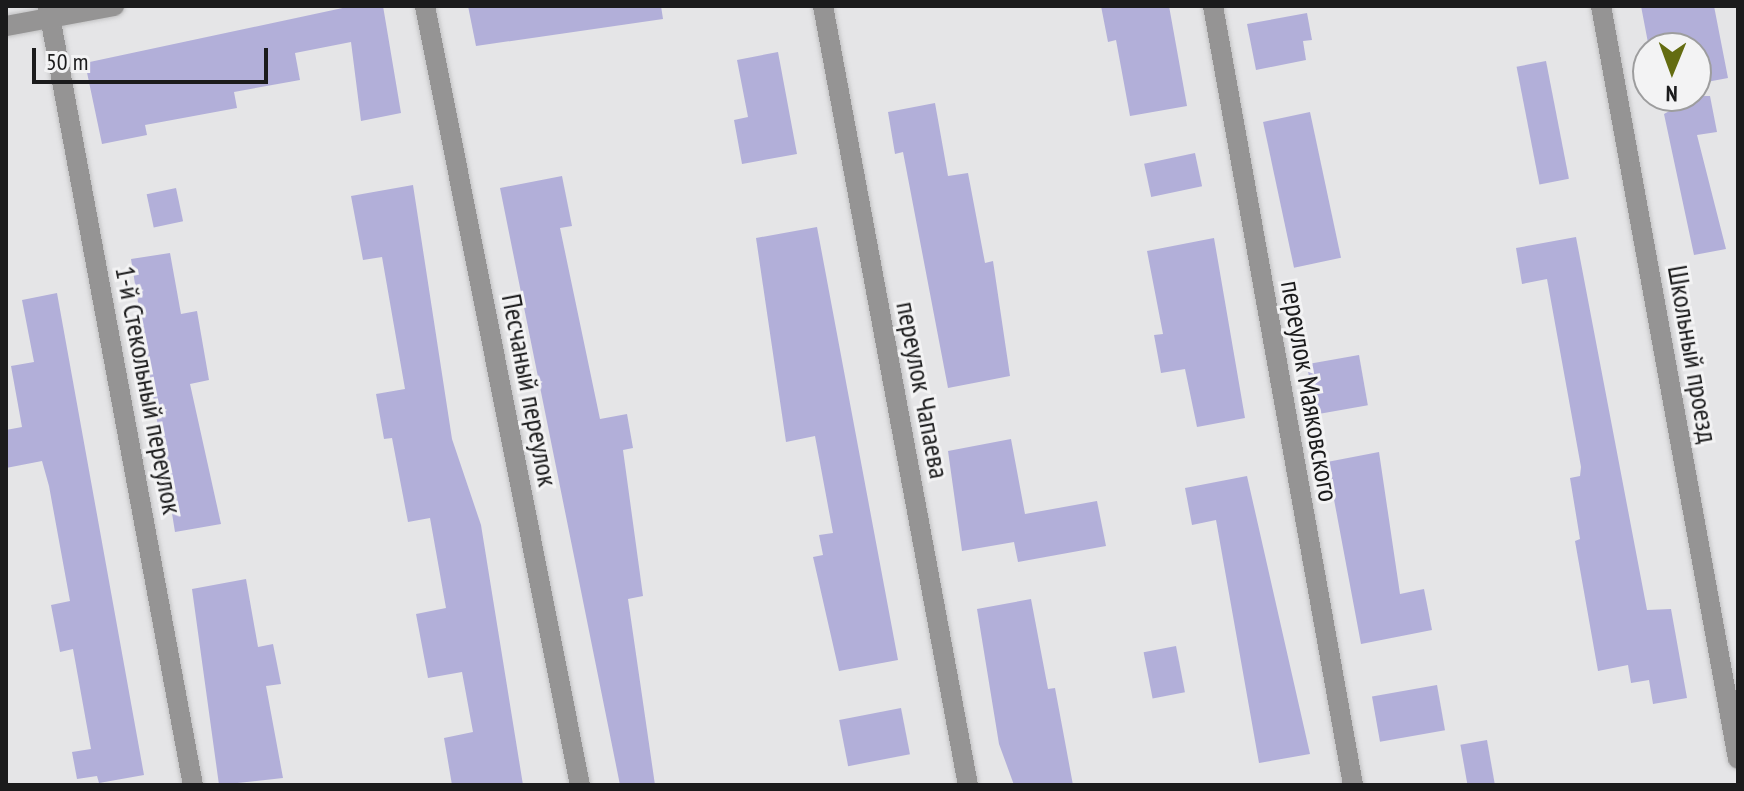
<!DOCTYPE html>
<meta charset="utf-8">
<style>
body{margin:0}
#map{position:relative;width:1744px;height:791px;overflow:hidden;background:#e5e5e7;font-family:"PT Sans Narrow",sans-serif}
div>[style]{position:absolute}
.building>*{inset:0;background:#b2afd9;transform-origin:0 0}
.roads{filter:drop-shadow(0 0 2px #c1c1c2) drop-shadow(0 0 2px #c1c1c2)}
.minor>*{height:20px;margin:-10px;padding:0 10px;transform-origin:10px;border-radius:10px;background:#959494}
span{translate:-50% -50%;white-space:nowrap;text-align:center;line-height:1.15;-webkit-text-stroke:6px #f3f3f4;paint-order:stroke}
.street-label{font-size:28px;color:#1b1b1c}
.frame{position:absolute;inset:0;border:8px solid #1b1b1c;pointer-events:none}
.north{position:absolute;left:1632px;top:32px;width:80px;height:80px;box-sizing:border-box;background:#f3f3f4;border:2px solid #9d9d9e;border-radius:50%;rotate:181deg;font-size:22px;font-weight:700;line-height:32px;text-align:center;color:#1b1b1c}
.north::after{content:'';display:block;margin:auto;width:28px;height:36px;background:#646c11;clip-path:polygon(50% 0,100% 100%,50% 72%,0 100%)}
.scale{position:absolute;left:32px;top:48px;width:236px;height:36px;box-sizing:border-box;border:4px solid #1b1b1c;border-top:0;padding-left:10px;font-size:24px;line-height:28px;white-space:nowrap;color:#1b1b1c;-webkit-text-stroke:6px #f3f3f4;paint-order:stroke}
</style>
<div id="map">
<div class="building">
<i style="clip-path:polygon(352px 6px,383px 6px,401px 113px,361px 121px,351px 42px,295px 53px,300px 80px,234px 92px,237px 108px,145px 125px,147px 135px,102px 144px,85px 63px)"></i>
<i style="clip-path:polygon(468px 6px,661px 6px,663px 19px,476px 46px)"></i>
<i style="clip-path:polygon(1101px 6px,1169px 6px,1187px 106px,1130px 116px,1116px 40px,1108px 42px)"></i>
<i style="clip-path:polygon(1641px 6px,1714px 6px,1728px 78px,1696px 84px,1696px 42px,1649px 48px)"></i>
<i style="clip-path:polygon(1307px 13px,1312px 40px,1303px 41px,1306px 60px,1256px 70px,1247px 24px)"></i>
<i style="clip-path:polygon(778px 52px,797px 154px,742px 164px,734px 120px,748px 117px,737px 60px)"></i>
<i style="left:1546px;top:61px;width:120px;height:30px;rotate:79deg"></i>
<i style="clip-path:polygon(1680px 96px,1710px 96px,1717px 132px,1697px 135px,1726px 249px,1694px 255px,1664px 114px,1682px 104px)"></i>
<i style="clip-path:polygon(935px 103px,948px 176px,968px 173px,985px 263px,993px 261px,1010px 376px,948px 388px,903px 152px,895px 154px,888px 112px)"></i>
<i style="left:1310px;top:112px;width:149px;height:48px;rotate:78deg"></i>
<i style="left:1195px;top:153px;width:34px;height:52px;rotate:78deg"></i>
<i style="clip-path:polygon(562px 176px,572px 226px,560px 228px,600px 419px,627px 414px,633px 448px,623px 450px,643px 596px,628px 599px,655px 785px,620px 785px,500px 188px)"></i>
<i style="clip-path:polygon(413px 185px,452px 439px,481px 525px,523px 785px,452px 785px,444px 738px,473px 732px,462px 672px,428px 678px,416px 614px,446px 608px,430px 518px,408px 522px,392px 438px,384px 439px,376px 394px,405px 389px,382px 257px,363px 260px,351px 196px)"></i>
<i style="left:176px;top:188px;width:34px;height:30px;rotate:78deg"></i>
<i style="clip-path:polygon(817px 227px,898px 660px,839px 671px,813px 557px,823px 555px,819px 535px,833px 533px,815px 436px,786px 442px,756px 238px)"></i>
<i style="clip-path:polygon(1576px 237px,1647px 610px,1671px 609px,1687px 698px,1653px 704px,1649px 680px,1631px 683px,1628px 665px,1598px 671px,1575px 541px,1580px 539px,1570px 478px,1580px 476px,1581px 467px,1547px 279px,1522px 284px,1516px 248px)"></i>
<i style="clip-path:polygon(1214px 238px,1245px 418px,1197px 427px,1185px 369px,1161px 373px,1154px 335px,1163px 334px,1147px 251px)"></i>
<i style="clip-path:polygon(170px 253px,181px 314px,197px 311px,209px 380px,190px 384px,221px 524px,175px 532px,131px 259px)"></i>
<i style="clip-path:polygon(57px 293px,144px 775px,99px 783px,97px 776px,77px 779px,72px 752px,91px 749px,73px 649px,60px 652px,51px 605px,70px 601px,49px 486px,42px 461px,6px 468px,6px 430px,22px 427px,11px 366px,34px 362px,22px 300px)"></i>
<i style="left:1359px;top:355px;width:51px;height:53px;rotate:80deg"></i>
<i style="clip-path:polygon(1011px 439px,1025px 514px,1097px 501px,1106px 546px,1018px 562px,1014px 542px,962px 551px,948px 451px)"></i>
<i style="clip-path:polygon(1379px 452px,1400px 594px,1424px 589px,1432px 630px,1361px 644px,1327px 462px)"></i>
<i style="clip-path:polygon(1247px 476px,1310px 754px,1259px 763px,1216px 520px,1192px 525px,1185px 488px)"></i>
<i style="clip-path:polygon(246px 579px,258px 647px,273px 644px,281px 684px,266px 686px,283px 778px,219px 785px,192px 589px)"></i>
<i style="clip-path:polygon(1031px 599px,1048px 689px,1055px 688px,1073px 785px,1014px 785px,999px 744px,977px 609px)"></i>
<i style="left:1176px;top:646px;width:47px;height:33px;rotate:79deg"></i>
<i style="left:1437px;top:685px;width:46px;height:66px;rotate:80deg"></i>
<i style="left:901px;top:708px;width:47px;height:63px;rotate:79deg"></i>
<i style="left:1487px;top:740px;width:46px;height:27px;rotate:80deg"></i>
</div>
<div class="roads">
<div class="minor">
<i style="left:48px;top:6px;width:792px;rotate:79.46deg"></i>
<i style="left:425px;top:6px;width:794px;rotate:78.75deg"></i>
<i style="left:823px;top:6px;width:792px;rotate:79.46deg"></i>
<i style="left:1213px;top:6px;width:791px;rotate:79.81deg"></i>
<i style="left:1601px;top:6px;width:765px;rotate:79.69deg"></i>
<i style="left:6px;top:26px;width:110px;rotate:-10.5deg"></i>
</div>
</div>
<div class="street-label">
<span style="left:1693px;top:354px;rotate:80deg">Школьный проезд</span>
<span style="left:149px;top:390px;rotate:79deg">1-й Стекольный переулок</span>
<span style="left:530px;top:390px;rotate:79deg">Песчаный переулок</span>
<span style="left:923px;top:390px;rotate:79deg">переулок Чапаева</span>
<span style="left:1310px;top:391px;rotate:80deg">переулок Маяковского</span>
</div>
<div class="frame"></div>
<div class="north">N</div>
<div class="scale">50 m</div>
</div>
